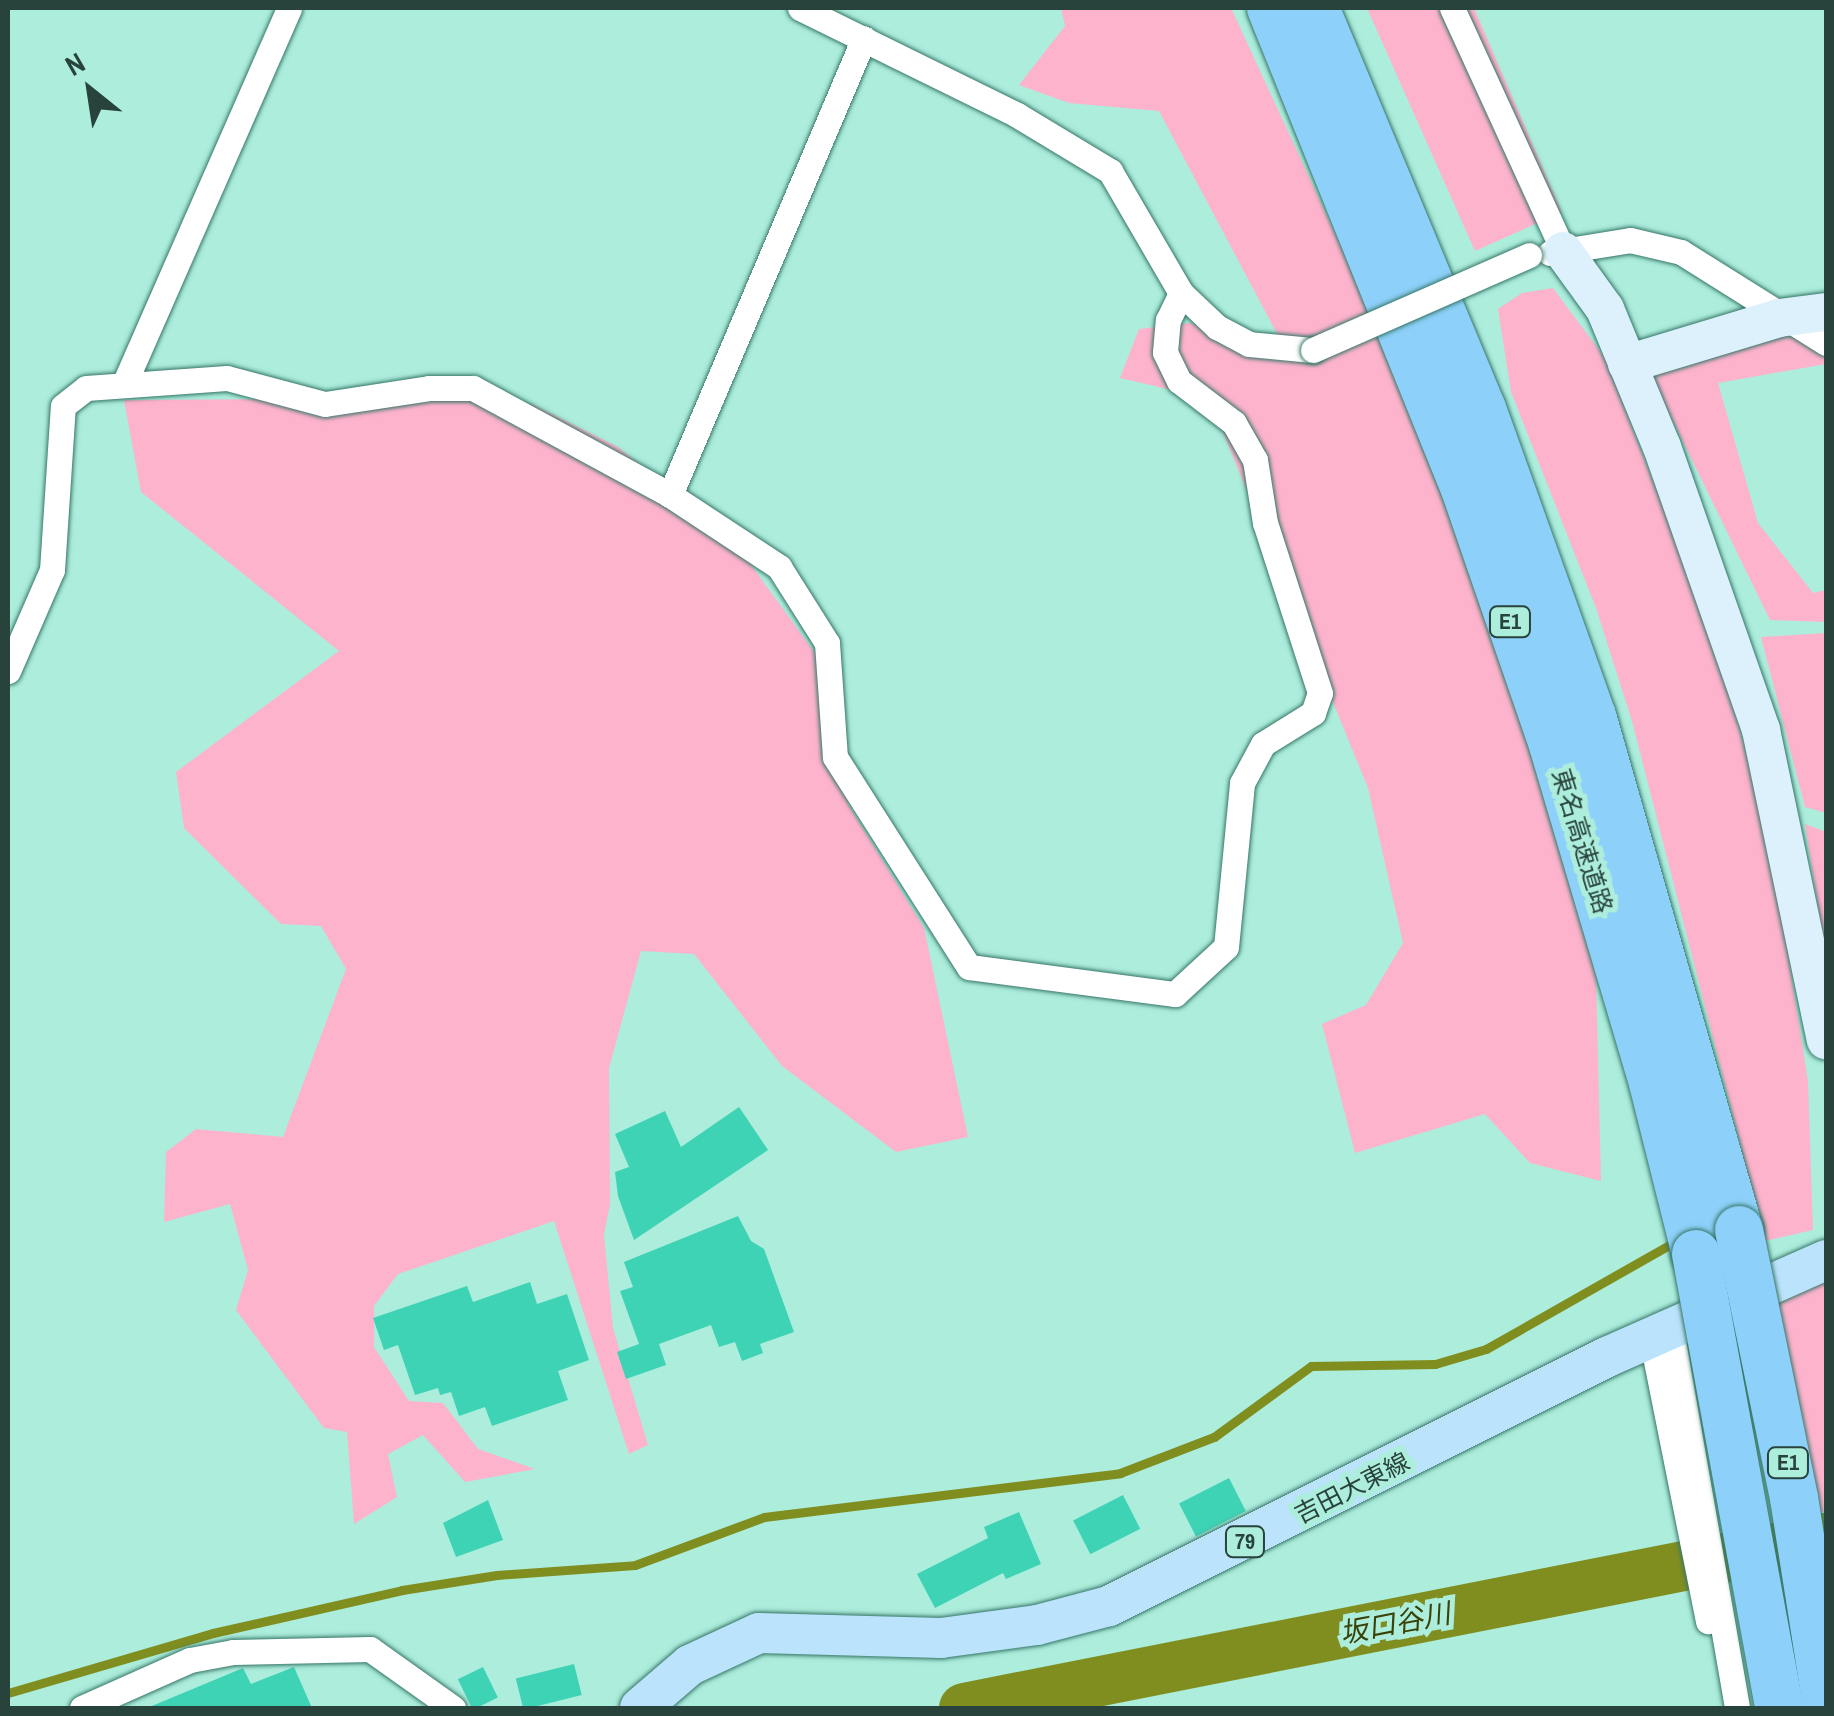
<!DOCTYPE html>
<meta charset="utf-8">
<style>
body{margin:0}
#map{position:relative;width:1834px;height:1716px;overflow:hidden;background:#aceddc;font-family:"Archivo Narrow","Noto Sans JP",sans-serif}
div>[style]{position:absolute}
.green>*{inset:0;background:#feb3cd}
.stream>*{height:9px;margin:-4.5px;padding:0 4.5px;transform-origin:4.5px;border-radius:4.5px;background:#808e20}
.river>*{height:50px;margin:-25px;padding:0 25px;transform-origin:25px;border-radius:25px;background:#808e20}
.building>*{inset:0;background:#3fd3b6;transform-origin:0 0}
.roads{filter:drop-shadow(0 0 2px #367668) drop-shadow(0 0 2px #367668)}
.street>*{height:25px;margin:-12.5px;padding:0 12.5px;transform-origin:12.5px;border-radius:12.5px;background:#fff}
.secondary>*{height:38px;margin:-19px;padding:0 19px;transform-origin:19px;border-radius:19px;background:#ddf1fd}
.primary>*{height:40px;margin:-20px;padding:0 20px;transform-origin:20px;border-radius:20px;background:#bbe3fb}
.highway>*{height:48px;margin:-24px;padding:0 24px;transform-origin:24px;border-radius:24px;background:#8dd0f9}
.bridges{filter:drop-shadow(0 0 2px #367668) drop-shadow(0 0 2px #367668)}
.street-bridge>*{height:25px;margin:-12.5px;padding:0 12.5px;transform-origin:12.5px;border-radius:12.5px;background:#fff}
.highway-bridge>*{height:48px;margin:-24px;padding:0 24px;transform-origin:24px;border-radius:24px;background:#8dd0f9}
span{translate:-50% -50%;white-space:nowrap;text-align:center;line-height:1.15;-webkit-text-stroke:10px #aceddc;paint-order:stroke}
.shield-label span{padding:2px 8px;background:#aceddc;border:2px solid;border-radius:8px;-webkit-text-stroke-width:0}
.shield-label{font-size:22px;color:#28433c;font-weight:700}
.street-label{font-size:25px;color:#28433c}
.water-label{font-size:28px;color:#3a4107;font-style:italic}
.frame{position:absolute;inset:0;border:10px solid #28433c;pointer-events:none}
.north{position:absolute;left:40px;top:40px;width:100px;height:100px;-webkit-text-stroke:8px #aceddc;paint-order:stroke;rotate:330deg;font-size:28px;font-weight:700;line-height:40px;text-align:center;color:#28433c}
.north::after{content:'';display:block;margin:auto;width:35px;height:45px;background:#28433c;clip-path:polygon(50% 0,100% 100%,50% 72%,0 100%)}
</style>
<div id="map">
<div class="green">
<i style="clip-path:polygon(1061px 8px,1231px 8px,1382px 335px,1504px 664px,1596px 976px,1601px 1181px,1530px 1163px,1485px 1114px,1355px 1153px,1322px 1024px,1366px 1005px,1403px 943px,1368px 788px,1222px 430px,1172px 390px,1120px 378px,1139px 329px,1190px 323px,1284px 347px,1159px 111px,1069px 103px,1019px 85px,1065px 26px)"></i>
<i style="clip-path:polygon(1367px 8px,1474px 8px,1562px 212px,1475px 251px)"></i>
<i style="clip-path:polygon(1553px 288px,1605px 358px,1715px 640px,1770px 841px,1808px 1081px,1813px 1230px,1765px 1241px,1632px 721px,1596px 608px,1511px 392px,1498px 309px,1522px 293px)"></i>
<i style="clip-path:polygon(1826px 314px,1826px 364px,1718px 383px,1758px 523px,1813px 593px,1826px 590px,1826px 622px,1770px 620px,1652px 378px,1662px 361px)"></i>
<i style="clip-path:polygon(426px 398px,532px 404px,618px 447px,728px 533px,820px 660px,848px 804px,924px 928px,968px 1137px,896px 1152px,782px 1066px,694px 954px,641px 951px,609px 1068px,610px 1204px,604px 1235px,613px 1328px,648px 1445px,629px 1454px,554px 1221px,398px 1274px,374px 1306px,374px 1347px,409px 1401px,443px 1403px,478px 1449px,535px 1469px,465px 1482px,423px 1435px,388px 1454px,397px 1497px,354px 1524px,347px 1432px,324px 1428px,236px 1310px,248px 1270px,230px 1204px,164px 1222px,166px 1152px,196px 1129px,283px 1137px,346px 969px,321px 926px,281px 924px,184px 828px,176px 772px,339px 651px,141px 492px,124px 400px)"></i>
<i style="clip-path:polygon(1826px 633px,1826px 813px,1805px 807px,1761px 637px)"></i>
<i style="clip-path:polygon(1805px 824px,1826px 832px,1826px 958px)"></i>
<i style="clip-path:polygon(1824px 1277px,1826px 1294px,1826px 1512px,1821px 1512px,1774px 1283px)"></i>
</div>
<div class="stream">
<i style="left:8px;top:1693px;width:214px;rotate:-16.3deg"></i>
<i style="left:213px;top:1633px;width:194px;rotate:-12.8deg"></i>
<i style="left:402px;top:1590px;width:96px;rotate:-9deg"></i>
<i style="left:497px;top:1575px;width:138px;rotate:-4.1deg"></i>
<i style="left:635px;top:1565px;width:138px;rotate:-20.4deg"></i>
<i style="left:764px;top:1517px;width:359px;rotate:-7deg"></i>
<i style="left:1120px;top:1473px;width:101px;rotate:-21deg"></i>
<i style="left:1214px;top:1437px;width:120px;rotate:-36.2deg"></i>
<i style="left:1311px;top:1366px;width:124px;rotate:-0.9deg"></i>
<i style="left:1435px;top:1364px;width:53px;rotate:-16.4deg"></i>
<i style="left:1486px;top:1349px;width:219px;rotate:-29.6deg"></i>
</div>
<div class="river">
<i style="left:964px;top:1708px;width:879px;rotate:-11.16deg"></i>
</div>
<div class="building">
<i style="clip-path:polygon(739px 1107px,768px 1150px,634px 1240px,618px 1196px,615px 1172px,629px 1167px,615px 1134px,665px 1111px,681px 1147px)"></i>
<i style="clip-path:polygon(738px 1216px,751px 1241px,764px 1249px,794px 1332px,760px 1344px,763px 1353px,742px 1361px,735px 1342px,719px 1347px,711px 1325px,659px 1344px,666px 1365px,626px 1379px,617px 1352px,639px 1344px,620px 1291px,633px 1287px,624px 1262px)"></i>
<i style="clip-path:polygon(530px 1282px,537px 1304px,567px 1294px,589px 1360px,558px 1371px,568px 1400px,492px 1426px,485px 1407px,459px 1416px,451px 1392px,440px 1395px,438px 1388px,415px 1395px,398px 1345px,384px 1350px,373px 1318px,467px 1286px,473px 1302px)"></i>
<i style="left:1229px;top:1478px;width:37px;height:56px;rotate:63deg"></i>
<i style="left:1123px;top:1495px;width:38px;height:56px;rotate:63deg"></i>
<i style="clip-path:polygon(488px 1500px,503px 1540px,456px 1557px,443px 1523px)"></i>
<i style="clip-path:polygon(1019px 1512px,1041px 1564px,1006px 1579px,1003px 1573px,935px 1608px,917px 1574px,988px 1538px,984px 1527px)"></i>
<i style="left:574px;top:1664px;width:32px;height:60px;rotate:76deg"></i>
<i style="clip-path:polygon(294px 1667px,312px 1708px,147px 1708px,243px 1668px,251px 1684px)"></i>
<i style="left:483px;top:1667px;width:34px;height:28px;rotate:64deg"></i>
</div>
<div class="roads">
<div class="street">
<i style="left:800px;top:8px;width:242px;rotate:26.2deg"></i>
<i style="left:1017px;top:115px;width:109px;rotate:31.1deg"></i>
<i style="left:1110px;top:171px;width:141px;rotate:59.8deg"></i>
<i style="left:1181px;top:293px;width:50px;rotate:43.4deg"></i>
<i style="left:1217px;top:327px;width:36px;rotate:28deg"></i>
<i style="left:1249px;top:344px;width:64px;rotate:5.4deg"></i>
<i style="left:1452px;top:8px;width:267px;rotate:65.4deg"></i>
<i style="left:1550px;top:253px;width:81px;rotate:-9.2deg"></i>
<i style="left:1630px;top:240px;width:52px;rotate:13.2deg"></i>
<i style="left:1681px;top:252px;width:171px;rotate:32.1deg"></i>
<i style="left:125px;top:382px;width:408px;rotate:-66.3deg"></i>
<i style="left:670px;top:495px;width:496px;rotate:-67deg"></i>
<i style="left:8px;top:671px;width:110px;rotate:-66.5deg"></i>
<i style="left:52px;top:570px;width:164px;rotate:-86.2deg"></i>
<i style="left:63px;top:406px;width:29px;rotate:-38deg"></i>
<i style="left:86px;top:388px;width:141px;rotate:-4.1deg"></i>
<i style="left:227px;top:378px;width:101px;rotate:14.9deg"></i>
<i style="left:325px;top:404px;width:105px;rotate:-8.7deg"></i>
<i style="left:429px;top:388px;width:44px"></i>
<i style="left:473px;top:388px;width:224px;rotate:28.5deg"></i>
<i style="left:670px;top:495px;width:131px;rotate:33.4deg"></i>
<i style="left:779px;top:567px;width:90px;rotate:57.7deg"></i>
<i style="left:827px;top:643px;width:114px;rotate:86deg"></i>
<i style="left:835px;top:757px;width:249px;rotate:57.5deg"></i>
<i style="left:969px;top:967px;width:208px;rotate:7.5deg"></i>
<i style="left:1175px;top:994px;width:69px;rotate:-42.7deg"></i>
<i style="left:1226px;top:947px;width:165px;rotate:-84.4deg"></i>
<i style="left:1242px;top:783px;width:44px;rotate:-61.7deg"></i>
<i style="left:1263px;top:744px;width:59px;rotate:-31.8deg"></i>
<i style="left:1313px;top:713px;width:21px;rotate:-71deg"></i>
<i style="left:1320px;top:693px;width:179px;rotate:-107.9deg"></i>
<i style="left:1265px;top:523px;width:64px;rotate:-99deg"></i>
<i style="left:1255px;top:460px;width:43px;rotate:-119.6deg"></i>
<i style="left:1234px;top:423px;width:69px;rotate:-142.6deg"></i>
<i style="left:1179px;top:381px;width:32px;rotate:-116deg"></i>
<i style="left:1165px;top:352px;width:32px;rotate:-85deg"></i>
<i style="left:1168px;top:320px;width:30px;rotate:-64deg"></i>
<i style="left:1671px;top:1329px;width:385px;rotate:80.1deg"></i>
<i style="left:1651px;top:1336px;width:291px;rotate:78.7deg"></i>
<i style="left:82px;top:1708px;width:118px;rotate:-24deg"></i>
<i style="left:190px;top:1660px;width:44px;rotate:-10.5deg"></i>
<i style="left:233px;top:1652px;width:137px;rotate:-1.3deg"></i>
<i style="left:370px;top:1649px;width:102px;rotate:35.4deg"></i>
</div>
<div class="secondary">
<i style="left:1563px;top:251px;width:72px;rotate:54.1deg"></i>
<i style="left:1605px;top:309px;width:149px;rotate:67.6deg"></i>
<i style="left:1662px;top:447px;width:300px;rotate:70.7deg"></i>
<i style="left:1761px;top:730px;width:317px;rotate:78.2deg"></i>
<i style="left:1627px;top:364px;width:159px;rotate:-16.8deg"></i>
<i style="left:1779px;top:318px;width:47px;rotate:-7.3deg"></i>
</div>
<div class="primary">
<i style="left:640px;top:1708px;width:66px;rotate:-40.7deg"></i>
<i style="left:690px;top:1665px;width:76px;rotate:-24.9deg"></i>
<i style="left:759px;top:1633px;width:182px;rotate:1.6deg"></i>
<i style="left:941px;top:1638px;width:97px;rotate:-7.7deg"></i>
<i style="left:1037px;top:1625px;width:74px;rotate:-14.8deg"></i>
<i style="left:1109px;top:1606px;width:557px;rotate:-26.57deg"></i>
<i style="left:1607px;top:1357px;width:240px;rotate:-23.9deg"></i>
</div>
<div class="highway">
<i style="left:1271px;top:8px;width:519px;rotate:68.03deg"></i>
<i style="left:1465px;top:489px;width:271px;rotate:71deg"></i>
<i style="left:1553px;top:745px;width:352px;rotate:73.5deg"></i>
<i style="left:1653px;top:1083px;width:176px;rotate:75.9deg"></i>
<i style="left:1315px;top:8px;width:434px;rotate:67.4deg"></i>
<i style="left:1482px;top:409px;width:326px;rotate:70.3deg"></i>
<i style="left:1592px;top:716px;width:535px;rotate:74.04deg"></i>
</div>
</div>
<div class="bridges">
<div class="street-bridge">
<i style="left:1313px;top:350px;width:236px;rotate:-23.7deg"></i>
</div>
<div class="highway-bridge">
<i style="left:1739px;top:1230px;width:274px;rotate:78.4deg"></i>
<i style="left:1794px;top:1498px;width:204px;rotate:81deg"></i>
<i style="left:1696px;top:1254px;width:462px;rotate:79.6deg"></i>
</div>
</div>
<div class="shield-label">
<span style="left:1510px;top:622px">E1</span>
<span style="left:1788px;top:1463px">E1</span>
<span style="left:1245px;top:1542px">79</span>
</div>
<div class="street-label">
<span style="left:1582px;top:841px;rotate:73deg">東名高速道路</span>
<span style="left:1352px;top:1488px;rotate:-27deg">吉田大東線</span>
</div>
<div class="water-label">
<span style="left:1395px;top:1623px;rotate:-11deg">坂口谷川</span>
</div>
<div class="frame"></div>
<div class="north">N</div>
</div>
